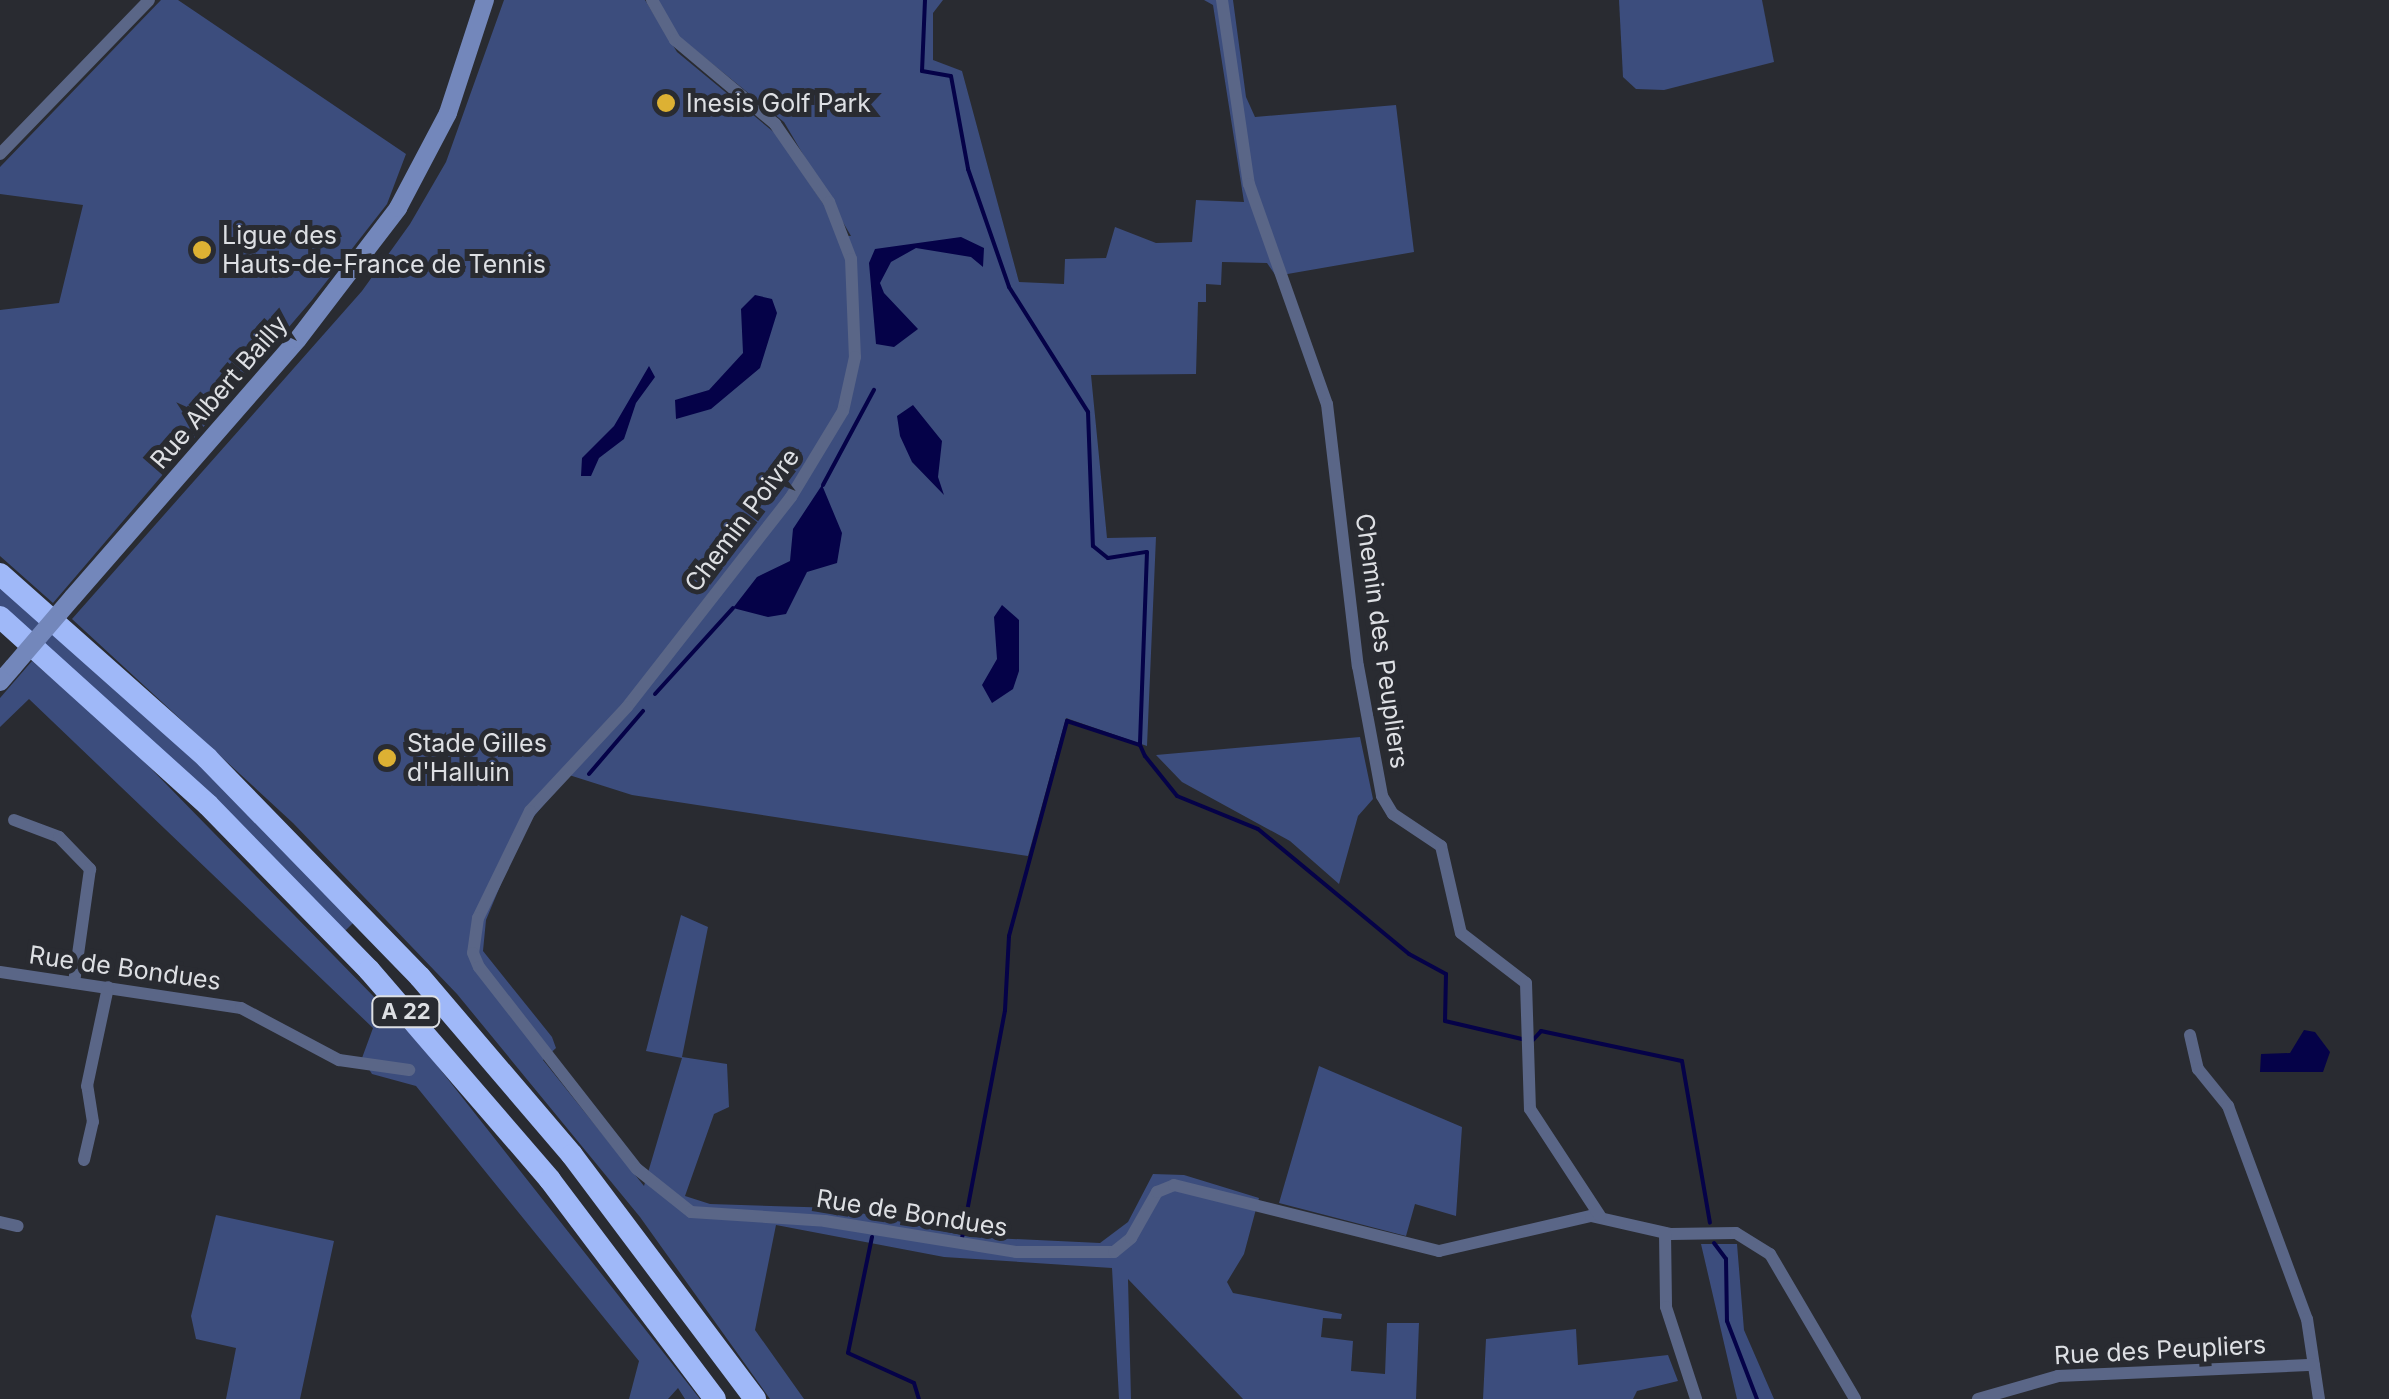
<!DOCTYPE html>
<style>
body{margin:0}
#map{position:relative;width:2389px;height:1399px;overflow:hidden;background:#292b31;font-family:Inter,sans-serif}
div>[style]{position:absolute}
.green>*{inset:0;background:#3c4d7d}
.water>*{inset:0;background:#050248}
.stream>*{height:4px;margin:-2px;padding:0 2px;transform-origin:2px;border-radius:2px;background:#050248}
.street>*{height:12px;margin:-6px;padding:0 6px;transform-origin:6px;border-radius:6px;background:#5a6687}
.secondary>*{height:18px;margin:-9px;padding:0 9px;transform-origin:9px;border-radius:9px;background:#7387bb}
.highway>*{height:22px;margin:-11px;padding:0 11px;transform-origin:11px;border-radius:11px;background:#9fb8f8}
.secondary-bridge>*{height:18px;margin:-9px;padding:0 9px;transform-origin:9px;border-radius:9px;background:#7387bb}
.dots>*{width:28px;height:28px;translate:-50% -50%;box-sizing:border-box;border:5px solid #292b31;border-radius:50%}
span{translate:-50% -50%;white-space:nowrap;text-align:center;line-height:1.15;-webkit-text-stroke:10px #292b31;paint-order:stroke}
.shield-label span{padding:2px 8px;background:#292b31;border:2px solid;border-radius:8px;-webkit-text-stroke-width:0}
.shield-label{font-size:22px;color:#dddfe3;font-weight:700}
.poi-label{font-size:25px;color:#dddfe3}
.left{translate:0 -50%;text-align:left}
.street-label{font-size:25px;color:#dddfe3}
</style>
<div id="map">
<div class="green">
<i style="clip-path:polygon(161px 0,178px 0,406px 154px,387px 204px,312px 300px,53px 603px,0 556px,0 310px,59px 303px,83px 205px,0 194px,0 167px)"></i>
<i style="clip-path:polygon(504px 0,645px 0,677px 52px,776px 134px,845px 236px,851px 236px,784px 122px,678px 36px,658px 0,943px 0,933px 13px,933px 60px,962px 71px,1019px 282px,1064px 284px,1065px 259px,1106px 258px,1115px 227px,1156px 243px,1192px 242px,1196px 200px,1244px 202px,1213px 5px,1204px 0,1233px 0,1246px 97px,1255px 117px,1396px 105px,1414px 252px,1276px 276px,1267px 263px,1222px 262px,1221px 285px,1206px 284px,1206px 302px,1198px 302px,1196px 374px,1091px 375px,1107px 538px,1156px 537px,1147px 746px,1066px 718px,1028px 856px,632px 795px,569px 775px,524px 828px,486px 920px,483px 951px,552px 1037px,556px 1048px,543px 1060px,644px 1186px,682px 1058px,646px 1051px,681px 915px,708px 927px,682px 1057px,727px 1064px,729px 1107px,714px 1114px,685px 1196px,710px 1204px,838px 1208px,970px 1237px,1100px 1243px,1128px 1222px,1153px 1174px,1184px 1175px,1259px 1198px,1244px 1254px,1227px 1282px,1233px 1293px,1342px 1314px,1341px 1319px,1323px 1318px,1321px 1337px,1353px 1341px,1351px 1371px,1385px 1374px,1387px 1323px,1419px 1323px,1416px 1399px,1243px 1399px,1128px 1279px,1131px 1399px,1119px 1399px,1112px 1268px,944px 1257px,776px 1225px,755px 1330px,804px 1399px,770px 1399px,640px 1217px,457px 994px,293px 823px,72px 619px,362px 291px,410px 224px,446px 162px)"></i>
<i style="clip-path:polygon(1619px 0,1762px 0,1774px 62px,1664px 90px,1636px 89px,1623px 77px)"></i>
<i style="clip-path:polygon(0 585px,109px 676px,356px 920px,344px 932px,0 607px)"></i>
<i style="clip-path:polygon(32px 661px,125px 742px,421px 1045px,700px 1399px,685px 1399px,678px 1388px,668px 1399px,629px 1399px,639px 1361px,416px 1086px,372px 1074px,362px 1058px,373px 1028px,29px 699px,0 727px,0 698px)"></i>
<i style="clip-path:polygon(1360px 737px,1373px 799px,1358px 816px,1339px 884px,1290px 841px,1182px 782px,1156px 755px)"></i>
<i style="clip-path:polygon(1319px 1066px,1462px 1127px,1456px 1216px,1415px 1204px,1406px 1236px,1279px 1203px)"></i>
<i style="clip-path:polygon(216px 1215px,334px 1241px,300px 1399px,226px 1399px,236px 1348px,196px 1339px,191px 1316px)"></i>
<i style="clip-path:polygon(1701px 1244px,1737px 1244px,1744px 1330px,1774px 1399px,1737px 1399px)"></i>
<i style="clip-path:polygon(1576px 1329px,1578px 1365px,1668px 1355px,1678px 1381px,1637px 1391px,1633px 1399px,1483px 1399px,1486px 1339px)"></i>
</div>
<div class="water">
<i style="clip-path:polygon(961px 237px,984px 248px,983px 267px,971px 257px,916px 248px,891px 262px,880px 283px,884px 293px,918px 329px,894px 347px,876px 344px,869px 263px,875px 249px)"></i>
<i style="clip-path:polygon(755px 295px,772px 299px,777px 313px,760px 368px,711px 409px,676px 419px,675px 400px,709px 390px,743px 353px,741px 309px)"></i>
<i style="clip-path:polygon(649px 366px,655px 377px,636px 403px,624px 439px,599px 458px,591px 476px,581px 476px,582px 458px,614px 426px)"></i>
<i style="clip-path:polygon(913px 405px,942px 441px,938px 477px,944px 495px,912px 462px,900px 436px,897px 416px)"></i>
<i style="clip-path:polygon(822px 485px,842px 533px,837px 563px,807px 572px,786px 614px,768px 617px,733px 608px,757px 577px,790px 561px,793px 529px)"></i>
<i style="clip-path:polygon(1002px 605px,1019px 620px,1019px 671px,1013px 689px,992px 703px,982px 685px,997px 659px,994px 617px)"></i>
<i style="clip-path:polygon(2304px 1030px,2315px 1032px,2330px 1052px,2323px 1072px,2260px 1072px,2261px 1054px,2290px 1053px)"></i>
</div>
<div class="stream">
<i style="left:925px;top:0;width:71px;rotate:92.4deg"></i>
<i style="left:922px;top:71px;width:29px;rotate:10deg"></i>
<i style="left:951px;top:76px;width:95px;rotate:79.6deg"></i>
<i style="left:968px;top:169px;width:125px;rotate:70.8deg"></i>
<i style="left:1009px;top:287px;width:148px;rotate:57.7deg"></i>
<i style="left:1088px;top:412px;width:134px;rotate:87.9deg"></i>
<i style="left:1093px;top:546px;width:19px;rotate:39deg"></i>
<i style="left:1108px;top:558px;width:39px;rotate:-9deg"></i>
<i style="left:1147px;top:552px;width:193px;rotate:92.1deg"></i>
<i style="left:1140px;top:745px;width:12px;rotate:66deg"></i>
<i style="left:1145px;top:756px;width:51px;rotate:51.3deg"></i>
<i style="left:1177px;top:796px;width:87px;rotate:22.2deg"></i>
<i style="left:1258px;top:829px;width:196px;rotate:39.6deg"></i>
<i style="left:1409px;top:954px;width:42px;rotate:28.4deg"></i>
<i style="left:1446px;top:974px;width:47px;rotate:91.2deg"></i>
<i style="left:1445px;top:1021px;width:79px;rotate:13.2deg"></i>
<i style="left:823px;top:485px;width:108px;rotate:-61.8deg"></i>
<i style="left:655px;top:694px;width:116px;rotate:-47.8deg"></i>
<i style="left:589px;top:774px;width:83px;rotate:-49.4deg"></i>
<i style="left:1533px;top:1040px;width:12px;rotate:-48deg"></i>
<i style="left:1541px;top:1031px;width:144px;rotate:12deg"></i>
<i style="left:1682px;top:1061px;width:164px;rotate:80.2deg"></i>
<i style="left:872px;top:1237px;width:118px;rotate:101.7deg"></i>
<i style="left:848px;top:1353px;width:72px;rotate:24.4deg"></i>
<i style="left:914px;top:1383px;width:17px;rotate:73deg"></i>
<i style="left:962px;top:1238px;width:232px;rotate:-79.3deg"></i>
<i style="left:1005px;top:1010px;width:74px;rotate:-86.9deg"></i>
<i style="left:1009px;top:936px;width:223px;rotate:-74.9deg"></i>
<i style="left:1067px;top:721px;width:77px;rotate:18.2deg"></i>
<i style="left:1714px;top:1243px;width:20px;rotate:53deg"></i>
<i style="left:1726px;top:1259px;width:62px;rotate:89.1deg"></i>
<i style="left:1727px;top:1321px;width:84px;rotate:69deg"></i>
</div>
<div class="street">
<i style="left:652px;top:0;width:46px;rotate:60.1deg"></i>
<i style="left:675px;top:40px;width:131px;rotate:40deg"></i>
<i style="left:775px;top:124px;width:95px;rotate:55.3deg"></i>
<i style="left:829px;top:202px;width:61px;rotate:68.9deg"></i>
<i style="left:851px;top:259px;width:98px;rotate:87.7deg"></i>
<i style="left:855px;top:357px;width:55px;rotate:102.5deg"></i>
<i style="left:843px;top:411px;width:100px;rotate:121.2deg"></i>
<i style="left:791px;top:497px;width:266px;rotate:128deg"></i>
<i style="left:627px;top:707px;width:142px;rotate:133deg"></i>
<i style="left:530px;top:811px;width:119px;rotate:115.9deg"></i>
<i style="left:478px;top:918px;width:35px;rotate:98deg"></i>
<i style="left:473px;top:953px;width:15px;rotate:67deg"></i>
<i style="left:479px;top:967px;width:256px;rotate:52deg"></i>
<i style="left:637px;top:1169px;width:69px;rotate:38.5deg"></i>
<i style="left:691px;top:1212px;width:134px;rotate:3.8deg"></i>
<i style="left:825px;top:1221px;width:193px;rotate:9.2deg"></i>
<i style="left:1016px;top:1252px;width:98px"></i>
<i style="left:1114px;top:1252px;width:22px;rotate:-39deg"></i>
<i style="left:1131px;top:1238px;width:53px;rotate:-60.5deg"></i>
<i style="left:1157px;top:1192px;width:18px;rotate:-22deg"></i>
<i style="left:1174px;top:1185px;width:273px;rotate:14deg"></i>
<i style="left:1439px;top:1251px;width:156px;rotate:-13deg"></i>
<i style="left:1591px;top:1216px;width:82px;rotate:12.7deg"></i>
<i style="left:1671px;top:1234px;width:65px;rotate:-0.9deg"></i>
<i style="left:1736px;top:1233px;width:40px;rotate:32deg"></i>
<i style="left:1770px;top:1254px;width:168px;rotate:59.6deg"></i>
<i style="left:1222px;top:0;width:186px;rotate:81.7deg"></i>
<i style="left:1249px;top:184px;width:233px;rotate:70.5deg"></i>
<i style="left:1327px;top:404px;width:264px;rotate:83.3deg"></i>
<i style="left:1358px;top:666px;width:132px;rotate:79.5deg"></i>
<i style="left:1382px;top:796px;width:21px;rotate:59deg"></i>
<i style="left:1393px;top:814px;width:58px;rotate:33.7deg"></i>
<i style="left:1441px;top:846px;width:89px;rotate:77.1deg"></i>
<i style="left:1461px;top:933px;width:82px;rotate:37.6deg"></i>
<i style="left:1526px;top:983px;width:126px;rotate:88.2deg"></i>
<i style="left:1530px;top:1109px;width:128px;rotate:56.8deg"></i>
<i style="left:0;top:154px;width:214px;rotate:-45.9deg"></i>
<i style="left:14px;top:820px;width:48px;rotate:20.7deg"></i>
<i style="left:59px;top:837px;width:45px;rotate:45.9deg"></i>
<i style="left:90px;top:869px;width:115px;rotate:98deg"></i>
<i style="left:0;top:972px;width:244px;rotate:8.5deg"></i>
<i style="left:241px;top:1008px;width:111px;rotate:28deg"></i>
<i style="left:339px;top:1060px;width:71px;rotate:8.1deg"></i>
<i style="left:2190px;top:1035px;width:35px;rotate:77deg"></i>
<i style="left:2198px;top:1069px;width:48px;rotate:51deg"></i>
<i style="left:2228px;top:1106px;width:227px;rotate:69.7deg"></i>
<i style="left:2307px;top:1319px;width:81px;rotate:81.5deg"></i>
<i style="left:84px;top:1160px;width:39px;rotate:-77deg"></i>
<i style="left:93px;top:1122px;width:36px;rotate:-99deg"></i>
<i style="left:87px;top:1086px;width:101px;rotate:-78deg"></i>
<i style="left:0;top:1222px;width:18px;rotate:13deg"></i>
<i style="left:1665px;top:1233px;width:74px;rotate:89.2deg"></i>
<i style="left:1666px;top:1307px;width:97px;rotate:71.9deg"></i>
<i style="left:1978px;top:1399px;width:83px;rotate:-16deg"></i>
<i style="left:2058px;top:1376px;width:256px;rotate:-2.5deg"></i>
</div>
<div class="secondary">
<i style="left:73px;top:597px;width:342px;rotate:-48.9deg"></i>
<i style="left:298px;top:339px;width:165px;rotate:-52.6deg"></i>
<i style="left:398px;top:208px;width:107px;rotate:-62.2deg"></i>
<i style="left:448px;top:113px;width:119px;rotate:-71.9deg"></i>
<i style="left:0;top:682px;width:20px;rotate:-49deg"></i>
</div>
<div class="highway">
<i style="left:0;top:574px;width:277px;rotate:41.6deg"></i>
<i style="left:207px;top:758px;width:305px;rotate:45.8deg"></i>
<i style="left:420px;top:977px;width:234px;rotate:49.5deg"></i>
<i style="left:572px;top:1155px;width:305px;rotate:53.1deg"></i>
<i style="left:0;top:617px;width:280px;rotate:42.1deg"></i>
<i style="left:208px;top:805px;width:231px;rotate:45.7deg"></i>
<i style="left:369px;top:970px;width:277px;rotate:49.2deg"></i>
<i style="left:550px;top:1180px;width:274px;rotate:53deg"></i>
</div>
<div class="secondary-bridge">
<i style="left:13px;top:667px;width:92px;rotate:-49.4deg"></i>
</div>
<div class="dots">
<i style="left:666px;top:103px;background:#ddb133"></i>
<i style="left:202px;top:250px;background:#ddb133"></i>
<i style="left:387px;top:758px;background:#ddb133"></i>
</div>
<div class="shield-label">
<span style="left:406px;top:1012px">A 22</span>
</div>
<div class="poi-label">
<span class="left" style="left:686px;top:103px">Inesis Golf Park</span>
<span class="left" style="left:222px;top:250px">Ligue des<br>Hauts-de-France de Tennis</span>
<span class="left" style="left:407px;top:758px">Stade Gilles<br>d'Halluin</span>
</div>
<div class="street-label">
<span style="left:219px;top:392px;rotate:-49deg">Rue Albert Bailly</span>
<span style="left:742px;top:520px;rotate:-53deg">Chemin Poivre</span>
<span style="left:1382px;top:641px;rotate:82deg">Chemin des Peupliers</span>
<span style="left:125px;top:968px;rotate:8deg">Rue de Bondues</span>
<span style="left:912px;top:1213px;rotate:9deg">Rue de Bondues</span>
<span style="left:2160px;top:1350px;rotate:-3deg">Rue des Peupliers</span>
</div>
</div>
